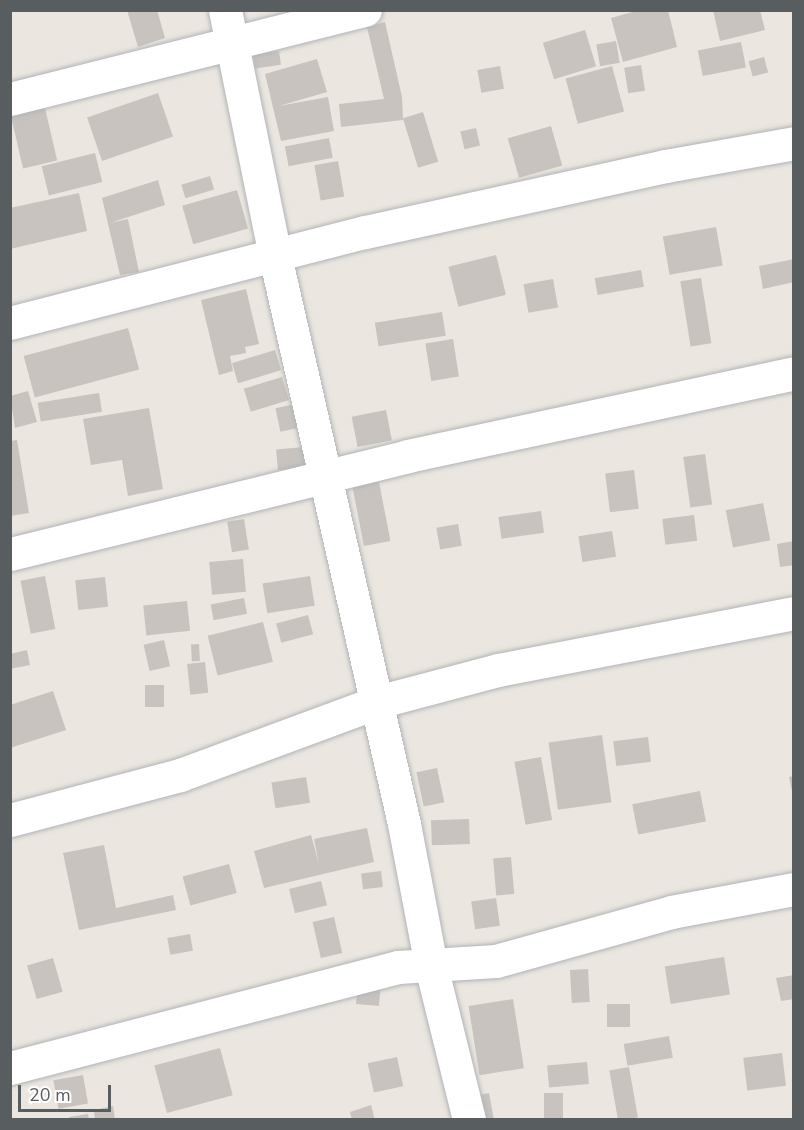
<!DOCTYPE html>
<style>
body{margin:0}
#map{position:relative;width:804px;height:1130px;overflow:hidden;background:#ebe6df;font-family:"Nunito Sans",sans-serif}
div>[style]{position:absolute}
.building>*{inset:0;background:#c8c3be;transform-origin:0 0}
.roads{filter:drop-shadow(0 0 2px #b0b4b7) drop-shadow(0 0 2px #b0b4b7)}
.street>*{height:33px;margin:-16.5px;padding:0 16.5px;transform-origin:16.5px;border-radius:16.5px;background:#fff}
span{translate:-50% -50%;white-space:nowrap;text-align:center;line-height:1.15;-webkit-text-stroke:5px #fff;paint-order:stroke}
.frame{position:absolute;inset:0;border:12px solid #585d60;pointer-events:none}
.scale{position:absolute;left:18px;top:1085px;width:93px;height:27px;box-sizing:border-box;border:3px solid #585d60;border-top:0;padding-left:8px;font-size:18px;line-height:21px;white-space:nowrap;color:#585d60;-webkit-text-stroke:4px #fff;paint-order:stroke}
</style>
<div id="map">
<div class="building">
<i style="clip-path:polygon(127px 10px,157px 10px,165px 38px,138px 47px)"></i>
<i style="clip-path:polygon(640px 10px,668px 10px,677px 47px,623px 62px,611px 18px)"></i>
<i style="clip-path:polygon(713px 10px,760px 10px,765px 30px,720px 41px)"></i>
<i style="clip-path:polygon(385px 22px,402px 97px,403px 120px,341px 127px,339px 104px,384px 99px,367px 27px)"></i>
<i style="left:585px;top:30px;width:38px;height:44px;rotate:73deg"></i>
<i style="left:616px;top:41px;width:22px;height:20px;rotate:80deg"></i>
<i style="left:741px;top:42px;width:26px;height:44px;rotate:79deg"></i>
<i style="left:279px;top:51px;width:14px;height:26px;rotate:82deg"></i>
<i style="left:764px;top:57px;width:16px;height:16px;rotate:75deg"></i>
<i style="clip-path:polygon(317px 59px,327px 92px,279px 106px,328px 97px,334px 131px,281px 141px,265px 74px)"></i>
<i style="left:641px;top:65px;width:26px;height:17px;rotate:81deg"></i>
<i style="left:500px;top:66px;width:23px;height:23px;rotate:80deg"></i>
<i style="left:612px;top:66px;width:47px;height:48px;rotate:75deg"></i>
<i style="left:158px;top:93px;width:46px;height:75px;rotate:71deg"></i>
<i style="left:45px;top:108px;width:54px;height:35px;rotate:77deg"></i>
<i style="left:423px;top:112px;width:52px;height:21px;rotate:73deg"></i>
<i style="left:551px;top:126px;width:41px;height:45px;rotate:74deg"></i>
<i style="left:476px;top:128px;width:18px;height:16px;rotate:77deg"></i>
<i style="left:329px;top:138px;width:20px;height:45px;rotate:79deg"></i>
<i style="left:95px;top:153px;width:30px;height:55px;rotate:76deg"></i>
<i style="left:338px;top:161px;width:36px;height:24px;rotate:80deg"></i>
<i style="left:210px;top:176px;width:14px;height:30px;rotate:73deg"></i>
<i style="clip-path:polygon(158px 180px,165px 205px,110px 223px,128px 219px,139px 272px,120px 275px,102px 198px)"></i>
<i style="left:237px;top:190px;width:40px;height:57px;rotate:74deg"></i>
<i style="clip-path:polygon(79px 193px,87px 231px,10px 249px,10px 208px)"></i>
<i style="left:716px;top:227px;width:39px;height:54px;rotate:80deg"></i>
<i style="left:496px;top:255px;width:41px;height:49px;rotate:76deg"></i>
<i style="clip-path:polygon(794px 259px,794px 282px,763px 289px,759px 266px)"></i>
<i style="left:641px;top:270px;width:17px;height:47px;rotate:80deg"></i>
<i style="left:701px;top:278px;width:66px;height:21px;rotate:81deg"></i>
<i style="left:553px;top:279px;width:29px;height:30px;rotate:80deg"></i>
<i style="clip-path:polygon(246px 289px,259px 344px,245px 347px,246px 353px,230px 356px,233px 371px,219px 375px,201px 300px)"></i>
<i style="left:442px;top:312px;width:24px;height:68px;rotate:81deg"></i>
<i style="left:128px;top:328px;width:43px;height:108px;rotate:75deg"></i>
<i style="left:453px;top:339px;width:38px;height:28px;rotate:81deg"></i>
<i style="left:275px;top:350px;width:21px;height:45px;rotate:73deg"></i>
<i style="left:282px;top:377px;width:24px;height:40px;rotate:73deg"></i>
<i style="clip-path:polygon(28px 391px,37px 422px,15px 428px,10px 396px)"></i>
<i style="left:99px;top:393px;width:19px;height:62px;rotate:81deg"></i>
<i style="left:295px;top:404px;width:24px;height:20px;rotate:78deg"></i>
<i style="clip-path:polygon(149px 408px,163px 489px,128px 496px,122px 460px,91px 465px,83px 419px)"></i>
<i style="left:386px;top:410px;width:31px;height:35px;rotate:79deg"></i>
<i style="clip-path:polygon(17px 440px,29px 513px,10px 516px,10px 441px)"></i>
<i style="left:304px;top:447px;width:21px;height:28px;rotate:85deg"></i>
<i style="left:705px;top:454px;width:51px;height:22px;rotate:82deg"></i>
<i style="left:634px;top:470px;width:39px;height:29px;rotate:83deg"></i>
<i style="left:379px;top:482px;width:60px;height:27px;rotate:79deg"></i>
<i style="left:763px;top:503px;width:38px;height:38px;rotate:79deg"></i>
<i style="left:541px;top:511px;width:22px;height:43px;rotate:82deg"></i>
<i style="left:694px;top:515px;width:26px;height:32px;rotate:83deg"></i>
<i style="left:244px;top:519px;width:31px;height:17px;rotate:81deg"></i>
<i style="left:458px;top:524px;width:22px;height:22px;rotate:80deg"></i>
<i style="left:612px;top:531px;width:26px;height:34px;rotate:81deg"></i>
<i style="clip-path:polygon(794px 541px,794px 565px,780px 567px,777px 544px)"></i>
<i style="left:243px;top:559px;width:33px;height:34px;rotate:85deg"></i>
<i style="left:45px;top:576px;width:54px;height:25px;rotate:79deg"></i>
<i style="left:310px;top:576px;width:30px;height:48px;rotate:81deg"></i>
<i style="left:105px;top:577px;width:30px;height:30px;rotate:84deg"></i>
<i style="left:244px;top:598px;width:16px;height:34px;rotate:79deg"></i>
<i style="left:187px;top:601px;width:30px;height:44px;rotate:84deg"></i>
<i style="left:308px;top:615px;width:20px;height:33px;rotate:75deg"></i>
<i style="left:263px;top:622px;width:41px;height:57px;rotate:76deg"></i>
<i style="left:164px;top:640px;width:27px;height:21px;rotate:77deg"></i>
<i style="left:199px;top:644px;width:17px;height:8px;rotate:87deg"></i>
<i style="clip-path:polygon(27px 650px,30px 665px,10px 669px,10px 654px)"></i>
<i style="left:205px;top:662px;width:31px;height:18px;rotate:84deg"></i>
<i style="left:145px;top:685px;width:19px;height:22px"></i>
<i style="clip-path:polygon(53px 691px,66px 730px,10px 748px,10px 705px)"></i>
<i style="left:602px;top:735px;width:68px;height:54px;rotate:82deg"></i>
<i style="left:648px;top:737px;width:25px;height:35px;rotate:83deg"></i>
<i style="left:541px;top:757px;width:64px;height:27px;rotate:80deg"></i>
<i style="left:437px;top:768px;width:35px;height:21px;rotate:78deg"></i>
<i style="clip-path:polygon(794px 776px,794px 796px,793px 796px,789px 777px)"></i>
<i style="left:306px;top:777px;width:26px;height:35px;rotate:81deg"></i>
<i style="left:700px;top:791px;width:31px;height:69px;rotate:79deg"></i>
<i style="left:469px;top:819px;width:25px;height:38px;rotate:88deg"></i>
<i style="clip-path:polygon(367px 828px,374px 862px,264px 888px,254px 851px,311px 835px,319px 864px,314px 839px)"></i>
<i style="clip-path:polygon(104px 845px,116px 908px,173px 895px,176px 910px,79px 930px,63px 853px)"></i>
<i style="left:511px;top:857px;width:37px;height:18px;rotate:85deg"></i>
<i style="left:229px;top:864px;width:30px;height:48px;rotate:75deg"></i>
<i style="left:381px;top:871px;width:16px;height:20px;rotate:83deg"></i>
<i style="left:321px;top:881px;width:25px;height:33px;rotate:76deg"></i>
<i style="left:496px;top:898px;width:28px;height:25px;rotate:82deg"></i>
<i style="left:334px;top:917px;width:37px;height:22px;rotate:77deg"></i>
<i style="left:190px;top:934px;width:17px;height:23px;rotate:80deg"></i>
<i style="left:724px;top:957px;width:38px;height:60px;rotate:81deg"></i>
<i style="left:53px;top:958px;width:35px;height:27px;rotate:74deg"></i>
<i style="left:588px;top:969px;width:33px;height:18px;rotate:87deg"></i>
<i style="clip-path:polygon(794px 975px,794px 999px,781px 1001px,776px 978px)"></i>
<i style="left:358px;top:981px;width:23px;height:23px;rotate:5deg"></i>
<i style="left:513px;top:999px;width:70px;height:45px;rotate:81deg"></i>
<i style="left:607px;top:1004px;width:23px;height:23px"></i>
<i style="left:669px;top:1036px;width:22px;height:46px;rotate:80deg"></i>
<i style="left:220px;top:1048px;width:49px;height:68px;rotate:75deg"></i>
<i style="left:782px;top:1053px;width:33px;height:39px;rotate:83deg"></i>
<i style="left:397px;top:1057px;width:30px;height:30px;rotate:78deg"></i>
<i style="left:587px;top:1062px;width:22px;height:40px;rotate:85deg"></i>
<i style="left:629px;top:1067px;width:51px;height:20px;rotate:80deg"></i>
<i style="left:83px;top:1075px;width:29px;height:30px;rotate:80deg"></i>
<i style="clip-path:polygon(489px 1093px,494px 1120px,481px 1120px,476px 1096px)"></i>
<i style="left:544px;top:1093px;width:19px;height:27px"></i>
<i style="clip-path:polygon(371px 1105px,375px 1120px,352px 1120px,350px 1112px)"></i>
<i style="clip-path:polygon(113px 1106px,115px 1120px,95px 1120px,94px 1110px)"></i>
<i style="clip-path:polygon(88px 1114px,89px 1120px,69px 1120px,69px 1117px)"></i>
</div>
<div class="roads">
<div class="street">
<i style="left:225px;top:10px;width:251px;rotate:78.5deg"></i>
<i style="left:275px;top:256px;width:582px;rotate:77.2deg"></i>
<i style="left:404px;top:824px;width:145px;rotate:79.2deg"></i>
<i style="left:431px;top:966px;width:159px;rotate:76.1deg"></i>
<i style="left:10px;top:99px;width:366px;rotate:-14.1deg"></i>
<i style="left:10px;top:323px;width:366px;rotate:-14.4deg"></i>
<i style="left:365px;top:232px;width:307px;rotate:-12.4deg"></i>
<i style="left:665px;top:166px;width:131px;rotate:-10.1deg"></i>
<i style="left:10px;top:554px;width:410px;rotate:-13.8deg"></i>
<i style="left:408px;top:456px;width:395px;rotate:-12.1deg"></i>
<i style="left:10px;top:820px;width:176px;rotate:-14.8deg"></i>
<i style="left:180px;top:775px;width:210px;rotate:-20.3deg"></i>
<i style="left:377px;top:702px;width:125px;rotate:-14.8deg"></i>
<i style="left:498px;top:670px;width:301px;rotate:-10.9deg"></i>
<i style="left:10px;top:1068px;width:401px;rotate:-14.6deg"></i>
<i style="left:398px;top:967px;width:98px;rotate:-3.5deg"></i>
<i style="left:496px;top:961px;width:182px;rotate:-15.6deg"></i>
<i style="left:671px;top:912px;width:125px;rotate:-10.6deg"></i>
</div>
</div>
<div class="frame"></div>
<div class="scale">20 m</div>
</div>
